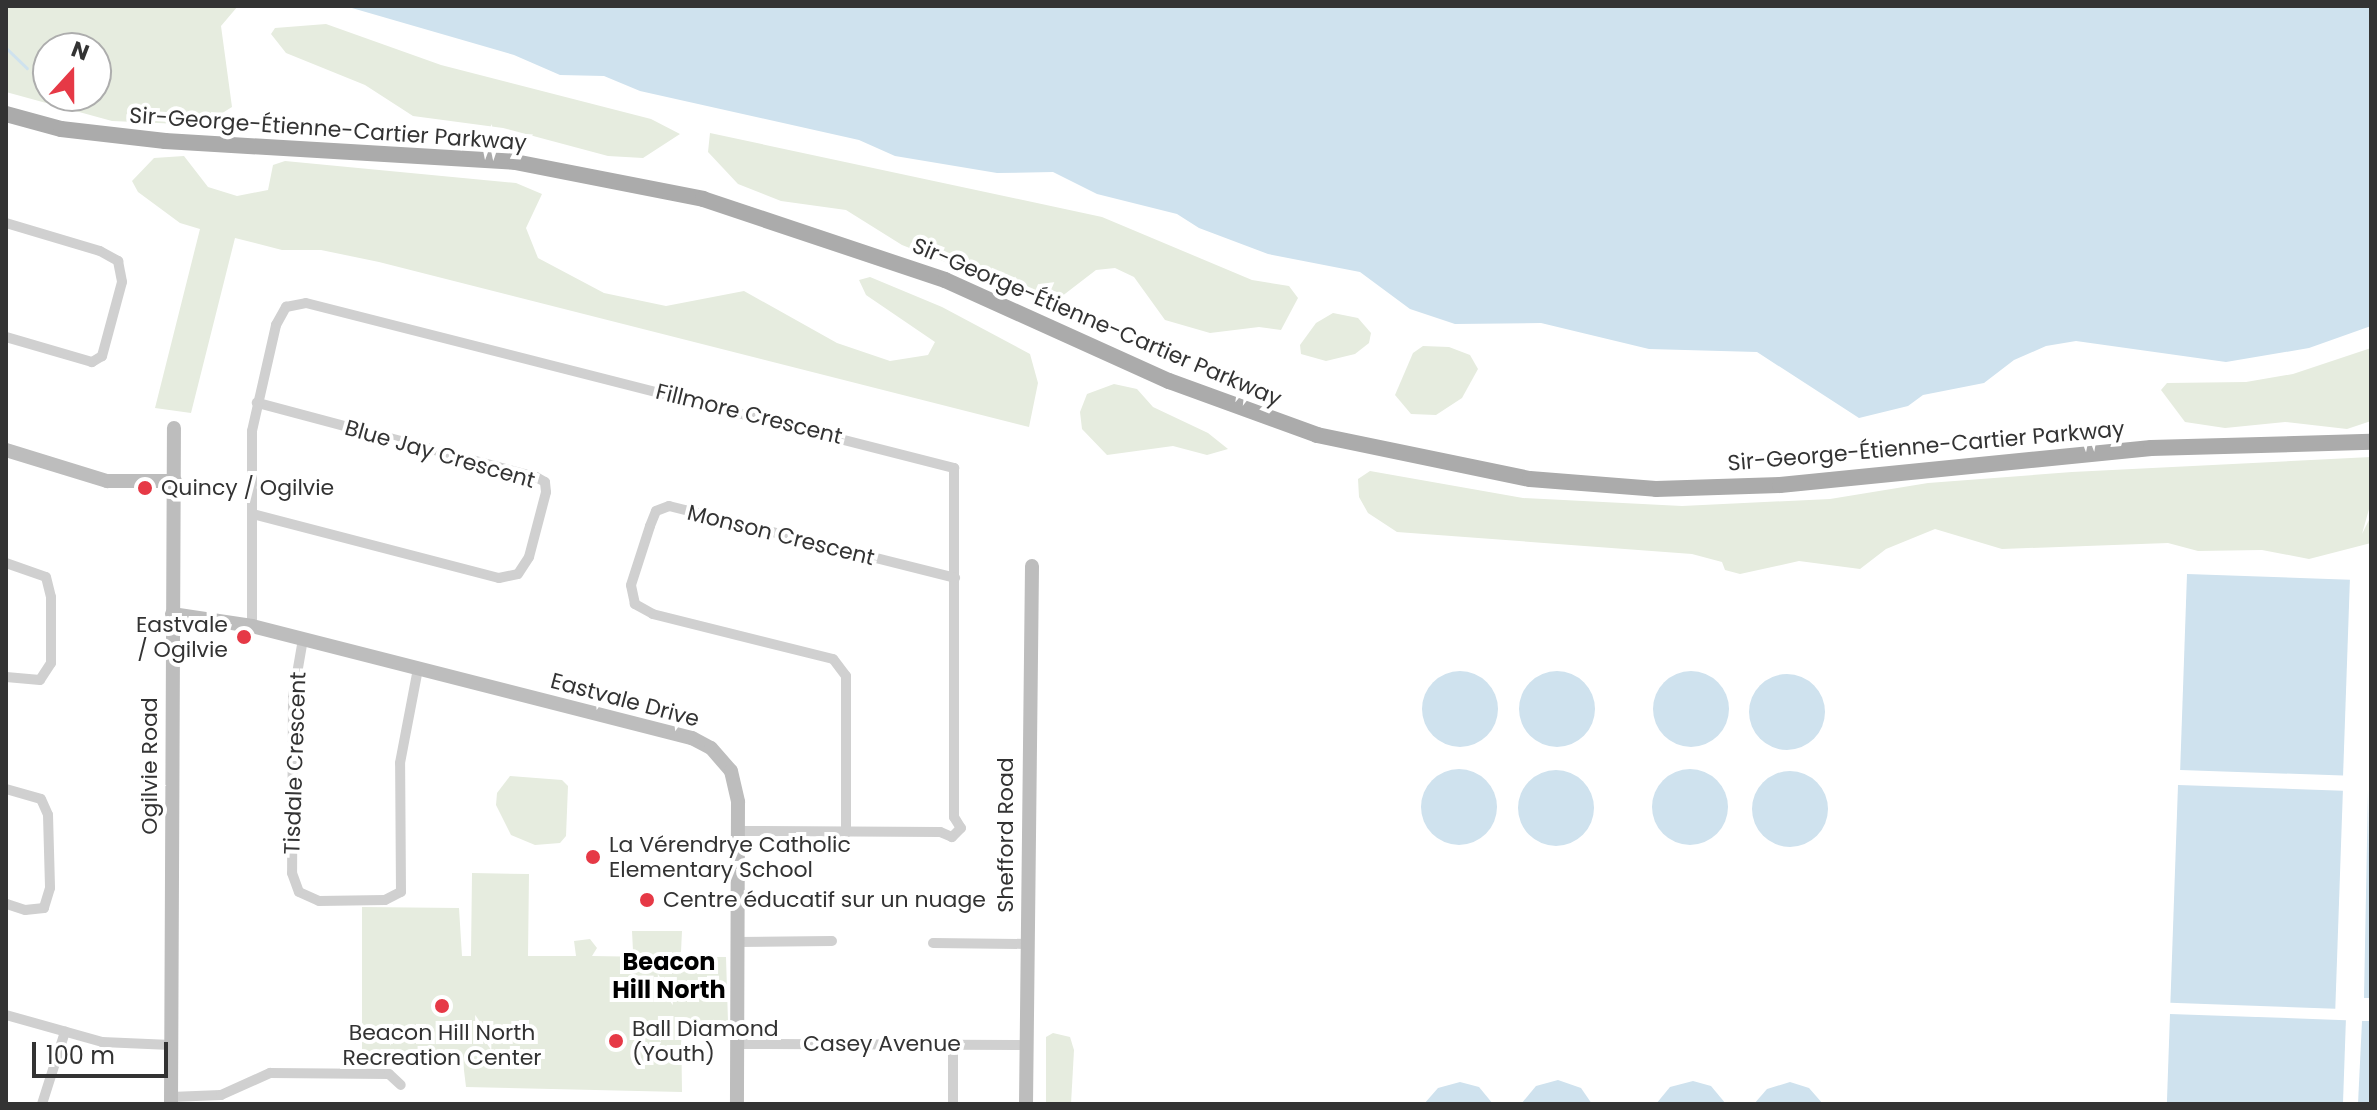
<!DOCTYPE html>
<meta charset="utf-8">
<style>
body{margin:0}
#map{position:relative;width:2377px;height:1110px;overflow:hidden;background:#fff;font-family:Poppins,sans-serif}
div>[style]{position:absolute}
.green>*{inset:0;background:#e6ecdf}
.water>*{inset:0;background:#cfe2ee;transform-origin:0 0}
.round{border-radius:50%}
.stream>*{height:3px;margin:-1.5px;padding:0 1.5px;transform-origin:1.5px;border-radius:1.5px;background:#cfe2ee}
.street>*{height:10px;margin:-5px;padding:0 5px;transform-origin:5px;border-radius:5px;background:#d0d0d0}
.secondary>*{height:14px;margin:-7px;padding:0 7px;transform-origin:7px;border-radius:7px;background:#bdbdbd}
.primary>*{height:16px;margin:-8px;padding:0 8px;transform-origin:8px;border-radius:8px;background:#ababab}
.dots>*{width:22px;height:22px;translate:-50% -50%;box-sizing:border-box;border:4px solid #fff;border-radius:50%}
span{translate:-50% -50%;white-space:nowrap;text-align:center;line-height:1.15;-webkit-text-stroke:8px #fff;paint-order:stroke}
.street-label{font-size:22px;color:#333}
.poi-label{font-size:22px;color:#333}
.left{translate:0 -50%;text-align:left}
.right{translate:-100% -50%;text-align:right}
.neighbourhood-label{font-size:24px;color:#000;font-weight:700}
.frame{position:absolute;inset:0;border:8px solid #333;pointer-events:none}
.north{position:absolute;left:32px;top:32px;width:80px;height:80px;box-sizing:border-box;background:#fff;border:2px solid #adadad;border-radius:50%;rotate:21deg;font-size:22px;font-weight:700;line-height:32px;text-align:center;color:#333}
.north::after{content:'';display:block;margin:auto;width:28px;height:36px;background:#e63946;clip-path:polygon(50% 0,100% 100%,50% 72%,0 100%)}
.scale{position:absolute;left:32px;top:1042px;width:136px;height:36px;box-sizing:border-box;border:4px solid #333;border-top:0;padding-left:10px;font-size:24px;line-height:28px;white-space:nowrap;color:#333;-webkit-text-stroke:6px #fff;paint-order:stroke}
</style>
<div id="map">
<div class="green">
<i style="clip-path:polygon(evenodd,6px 6px,238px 6px,221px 26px,232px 107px,203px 125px,112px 121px,6px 92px,6px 6px,48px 48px,96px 48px,96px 96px,48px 96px,48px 48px)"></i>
<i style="clip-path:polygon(326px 24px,441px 65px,651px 119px,680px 134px,643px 158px,608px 156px,503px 128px,413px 116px,365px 85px,286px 53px,271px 34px,275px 28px)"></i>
<i style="clip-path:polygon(710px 133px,1102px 217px,1252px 280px,1289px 286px,1298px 298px,1281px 330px,1259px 327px,1210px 333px,1165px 320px,1134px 277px,1115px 268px,1096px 270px,1057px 300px,1010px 294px,981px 276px,902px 245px,846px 210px,781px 201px,738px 184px,708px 152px)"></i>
<i style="clip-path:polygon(184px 156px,208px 187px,237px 196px,268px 190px,273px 165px,285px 161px,516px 183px,542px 194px,526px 228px,538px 258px,604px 293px,666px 306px,744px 291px,837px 343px,890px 361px,928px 355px,935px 342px,866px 295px,859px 280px,870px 277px,942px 307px,1030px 354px,1038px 383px,1029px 427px,379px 262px,321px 250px,282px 250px,235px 238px,191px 413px,155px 408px,200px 229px,180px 223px,138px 192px,132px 181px,154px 158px)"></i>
<i style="clip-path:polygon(1333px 313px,1358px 318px,1371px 333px,1369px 343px,1355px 354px,1326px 361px,1301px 354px,1300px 345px,1316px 323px)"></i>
<i style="clip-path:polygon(1423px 346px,1449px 347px,1470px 355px,1478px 369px,1462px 398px,1436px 415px,1411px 414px,1395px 395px,1413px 353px)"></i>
<i style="clip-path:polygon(2371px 348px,2371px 421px,2347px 429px,2285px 422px,2225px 428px,2185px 422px,2161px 390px,2167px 383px,2246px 382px,2293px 374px)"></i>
<i style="clip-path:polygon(1114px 384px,1137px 389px,1153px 407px,1208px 433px,1228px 449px,1207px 455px,1173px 446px,1107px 455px,1082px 429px,1080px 412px,1087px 394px)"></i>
<i style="clip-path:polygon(2371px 457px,2371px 502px,2362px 534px,2371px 516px,2371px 543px,2309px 559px,2262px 550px,2198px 551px,2168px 543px,2002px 549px,1935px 529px,1886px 549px,1860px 569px,1799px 561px,1740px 574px,1725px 570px,1722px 562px,1692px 554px,1397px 532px,1368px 513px,1359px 497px,1358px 479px,1370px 471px,1523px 498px,1682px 506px,1830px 499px,1928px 483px,2072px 472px)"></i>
<i style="clip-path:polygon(510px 776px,562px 780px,568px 786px,566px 836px,560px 843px,535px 845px,511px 835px,496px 805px,497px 793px)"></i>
<i style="clip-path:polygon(472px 873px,529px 874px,528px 956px,576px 956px,574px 941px,590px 939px,597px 948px,592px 956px,652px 957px,633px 951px,632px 931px,682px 931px,681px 952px,664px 957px,726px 957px,728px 1022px,681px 1020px,682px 1092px,466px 1087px,462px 1054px,362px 1055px,362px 907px,459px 908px,462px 956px,471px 956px)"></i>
<i style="clip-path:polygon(1053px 1033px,1070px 1037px,1074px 1050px,1071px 1104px,1046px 1104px,1046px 1037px)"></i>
</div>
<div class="water">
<i style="clip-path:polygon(345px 6px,2371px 6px,2371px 326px,2309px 348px,2226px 362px,2076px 341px,2046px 346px,2014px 360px,1984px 383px,1923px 395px,1908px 406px,1859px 418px,1757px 352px,1649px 349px,1541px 323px,1455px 324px,1410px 309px,1360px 272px,1268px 254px,1199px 228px,1177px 214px,1097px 194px,1053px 172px,997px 173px,895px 156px,859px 140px,640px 91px,604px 76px,560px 75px,514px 55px)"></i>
<i style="left:2187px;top:574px;width:163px;height:196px;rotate:2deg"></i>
<i class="round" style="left:1519px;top:671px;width:76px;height:76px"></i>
<i class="round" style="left:1422px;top:671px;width:76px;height:76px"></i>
<i class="round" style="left:1653px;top:671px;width:76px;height:76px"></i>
<i class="round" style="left:1749px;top:674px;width:76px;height:76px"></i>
<i class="round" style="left:1421px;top:769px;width:76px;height:76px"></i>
<i class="round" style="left:1652px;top:769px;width:76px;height:76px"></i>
<i class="round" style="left:1518px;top:770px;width:76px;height:76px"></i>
<i class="round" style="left:1752px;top:771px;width:76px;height:76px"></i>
<i style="left:2178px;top:785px;width:165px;height:218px;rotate:2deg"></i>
<i style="clip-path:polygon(2368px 789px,2371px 998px,2364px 998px)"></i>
<i style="left:2170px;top:1014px;width:176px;height:90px;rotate:2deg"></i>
<i style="clip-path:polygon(2362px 1021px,2371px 1021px,2371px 1104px,2358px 1104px)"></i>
<i style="clip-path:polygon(1558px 1080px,1581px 1088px,1592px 1104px,1521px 1104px,1536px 1086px)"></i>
<i style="clip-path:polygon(1693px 1081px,1711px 1086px,1726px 1104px,1656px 1104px,1670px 1087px)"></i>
<i style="clip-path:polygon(1460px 1082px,1479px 1087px,1493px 1104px,1424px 1104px,1438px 1088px)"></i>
<i style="clip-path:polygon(1790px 1082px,1809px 1088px,1823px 1104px,1754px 1104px,1767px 1089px)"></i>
</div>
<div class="stream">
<i style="left:6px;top:48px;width:29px;rotate:44deg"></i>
</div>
<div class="street">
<i style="left:6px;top:223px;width:98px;rotate:16.6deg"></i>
<i style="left:100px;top:251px;width:21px;rotate:29deg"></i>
<i style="left:118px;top:261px;width:21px;rotate:79deg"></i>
<i style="left:122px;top:282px;width:77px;rotate:105.1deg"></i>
<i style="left:102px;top:356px;width:12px;rotate:149deg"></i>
<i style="left:92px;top:362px;width:90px;rotate:-163.8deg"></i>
<i style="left:253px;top:514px;width:254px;rotate:14.6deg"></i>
<i style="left:499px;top:578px;width:19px;rotate:-12deg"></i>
<i style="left:518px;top:574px;width:20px;rotate:-57deg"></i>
<i style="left:529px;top:557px;width:67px;rotate:-75.3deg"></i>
<i style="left:546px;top:492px;width:10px;rotate:-96deg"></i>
<i style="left:545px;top:482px;width:10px;rotate:-151deg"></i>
<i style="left:536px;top:477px;width:289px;rotate:-165.1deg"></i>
<i style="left:6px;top:563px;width:42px;rotate:19.3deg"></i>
<i style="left:46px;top:577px;width:21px;rotate:76deg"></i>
<i style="left:51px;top:597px;width:66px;rotate:90deg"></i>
<i style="left:51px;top:663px;width:20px;rotate:123deg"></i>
<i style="left:40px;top:680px;width:34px;rotate:-175deg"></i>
<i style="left:252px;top:626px;width:195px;rotate:-90deg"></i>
<i style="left:252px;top:431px;width:109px;rotate:-77.2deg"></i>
<i style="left:276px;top:325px;width:21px;rotate:-61deg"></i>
<i style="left:286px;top:307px;width:20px;rotate:-11deg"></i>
<i style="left:306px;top:303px;width:669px;rotate:14.29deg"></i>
<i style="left:954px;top:468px;width:349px;rotate:90deg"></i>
<i style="left:954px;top:817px;width:13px;rotate:58deg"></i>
<i style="left:961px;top:828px;width:13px;rotate:135deg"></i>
<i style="left:952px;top:837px;width:13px;rotate:-157deg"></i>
<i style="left:940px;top:832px;width:202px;rotate:-179.7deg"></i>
<i style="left:303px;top:639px;width:59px;rotate:99.8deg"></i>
<i style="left:293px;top:697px;width:176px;rotate:90.3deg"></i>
<i style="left:292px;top:873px;width:20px;rotate:70deg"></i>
<i style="left:299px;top:892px;width:22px;rotate:24deg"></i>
<i style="left:319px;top:901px;width:66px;rotate:-0.9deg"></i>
<i style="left:385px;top:900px;width:18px;rotate:-27deg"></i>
<i style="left:401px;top:892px;width:129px;rotate:-90.4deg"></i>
<i style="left:400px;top:763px;width:96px;rotate:-79.2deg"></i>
<i style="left:6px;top:789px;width:36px;rotate:16deg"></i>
<i style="left:41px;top:799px;width:17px;rotate:66deg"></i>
<i style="left:48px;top:815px;width:73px;rotate:88.4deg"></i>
<i style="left:50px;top:888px;width:21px;rotate:107deg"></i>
<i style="left:44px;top:908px;width:19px;rotate:174deg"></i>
<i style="left:25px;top:910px;width:20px;rotate:-162deg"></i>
<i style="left:846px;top:833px;width:157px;rotate:-90deg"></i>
<i style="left:846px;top:676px;width:21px;rotate:-127deg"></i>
<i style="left:833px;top:659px;width:186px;rotate:-166deg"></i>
<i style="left:653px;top:614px;width:21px;rotate:-151deg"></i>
<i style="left:635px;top:604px;width:19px;rotate:-102deg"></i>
<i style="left:631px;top:585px;width:62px;rotate:-72.1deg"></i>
<i style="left:650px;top:526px;width:16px;rotate:-68deg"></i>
<i style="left:656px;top:511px;width:14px;rotate:-21deg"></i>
<i style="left:669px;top:506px;width:295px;rotate:14.1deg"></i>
<i style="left:737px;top:942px;width:95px;rotate:-0.6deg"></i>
<i style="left:933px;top:943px;width:94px;rotate:0.6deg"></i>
<i style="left:6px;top:1015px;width:100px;rotate:15.7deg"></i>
<i style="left:102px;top:1042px;width:69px;rotate:2.5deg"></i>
<i style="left:737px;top:1044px;width:289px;rotate:0.2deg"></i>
<i style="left:171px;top:1097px;width:50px;rotate:-2.3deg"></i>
<i style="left:221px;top:1095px;width:54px;rotate:-24.2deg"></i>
<i style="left:270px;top:1073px;width:119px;rotate:0.5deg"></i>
<i style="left:389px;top:1074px;width:16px;rotate:43deg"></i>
<i style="left:42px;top:1104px;width:76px;rotate:-72.3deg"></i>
<i style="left:953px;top:1104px;width:60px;rotate:-90deg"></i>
</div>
<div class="secondary">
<i style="left:6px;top:450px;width:106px;rotate:17.1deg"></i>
<i style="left:107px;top:481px;width:68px"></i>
<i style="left:172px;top:614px;width:81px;rotate:8.5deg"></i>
<i style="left:252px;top:626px;width:454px;rotate:14.3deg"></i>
<i style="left:692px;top:738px;width:21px;rotate:28deg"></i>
<i style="left:711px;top:748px;width:30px;rotate:49deg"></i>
<i style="left:731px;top:771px;width:32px;rotate:77deg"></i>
<i style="left:738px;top:802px;width:302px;rotate:90.2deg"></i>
<i style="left:171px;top:1104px;width:676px;rotate:-89.75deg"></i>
<i style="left:1026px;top:1104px;width:538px;rotate:-89.36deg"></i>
</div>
<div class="primary">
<i style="left:6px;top:114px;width:57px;rotate:15.3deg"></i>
<i style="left:61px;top:129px;width:105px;rotate:6.6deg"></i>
<i style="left:165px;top:141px;width:351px;rotate:3.4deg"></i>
<i style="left:515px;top:162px;width:192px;rotate:11.1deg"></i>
<i style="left:703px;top:199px;width:255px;rotate:18.5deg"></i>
<i style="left:945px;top:280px;width:246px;rotate:24.3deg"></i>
<i style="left:1169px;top:381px;width:158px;rotate:20deg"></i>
<i style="left:1317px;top:435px;width:217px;rotate:11.7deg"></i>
<i style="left:1530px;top:479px;width:126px;rotate:4.5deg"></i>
<i style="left:1656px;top:489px;width:124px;rotate:-1.8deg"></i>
<i style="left:1780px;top:485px;width:373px;rotate:-5.7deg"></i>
<i style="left:2151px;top:448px;width:220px;rotate:-1.6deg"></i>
</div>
<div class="dots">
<i style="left:145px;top:488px;background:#e63946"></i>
<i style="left:244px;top:637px;background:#e63946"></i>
<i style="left:593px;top:857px;background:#e63946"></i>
<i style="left:647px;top:900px;background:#e63946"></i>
<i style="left:442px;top:1006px;background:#e63946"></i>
<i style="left:616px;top:1041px;background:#e63946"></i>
</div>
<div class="street-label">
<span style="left:328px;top:129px;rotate:4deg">Sir-George-Étienne-Cartier Parkway</span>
<span style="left:1097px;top:322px;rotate:23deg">Sir-George-Étienne-Cartier Parkway</span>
<span style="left:749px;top:414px;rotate:14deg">Fillmore Crescent</span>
<span style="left:1926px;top:446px;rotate:-5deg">Sir-George-Étienne-Cartier Parkway</span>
<span style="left:440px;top:454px;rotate:16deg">Blue Jay Crescent</span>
<span style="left:781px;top:535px;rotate:14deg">Monson Crescent</span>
<span style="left:625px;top:700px;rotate:15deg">Eastvale Drive</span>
<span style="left:295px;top:763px;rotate:-88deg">Tisdale Crescent</span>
<span style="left:150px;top:766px;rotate:-90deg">Ogilvie Road</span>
<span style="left:1006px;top:835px;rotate:-90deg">Shefford Road</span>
<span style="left:882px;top:1044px">Casey Avenue</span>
</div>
<div class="poi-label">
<span class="left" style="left:161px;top:488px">Quincy / Ogilvie</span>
<span class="right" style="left:228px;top:637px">Eastvale<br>/ Ogilvie</span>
<span class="left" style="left:609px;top:857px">La Vérendrye Catholic<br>Elementary School</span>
<span class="left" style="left:663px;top:900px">Centre éducatif sur un nuage</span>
<span class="left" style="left:632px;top:1041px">Ball Diamond<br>(Youth)</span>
<span style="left:442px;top:1045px">Beacon Hill North<br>Recreation Center</span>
</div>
<div class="neighbourhood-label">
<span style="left:669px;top:976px">Beacon<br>Hill North</span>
</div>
<div class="frame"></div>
<div class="north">N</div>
<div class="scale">100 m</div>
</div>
